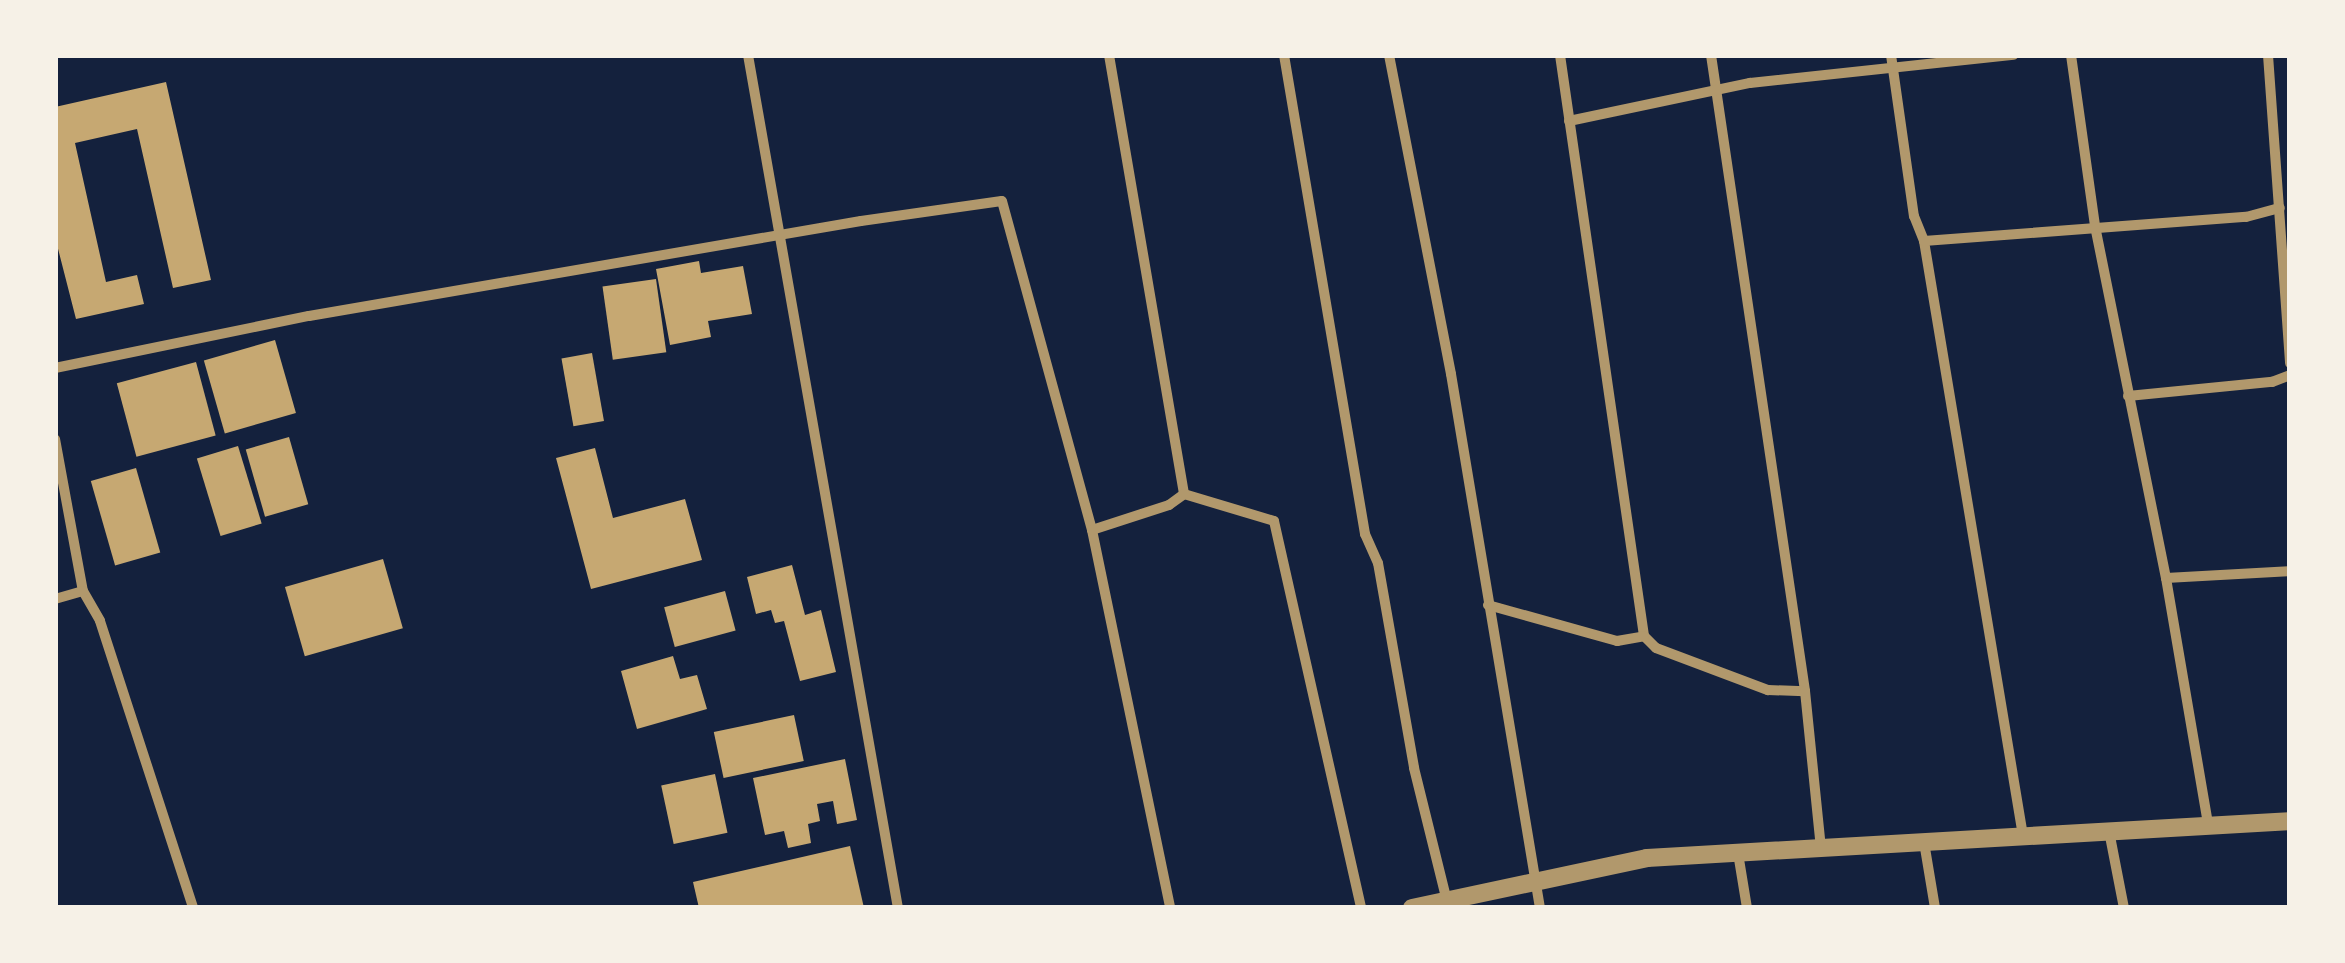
<!DOCTYPE html>
<style>
body{margin:0}
#map{position:relative;width:2345px;height:963px;overflow:hidden;background:#14213d;font-family:Cabin,sans-serif}
div>[style]{position:absolute}
.building>*{inset:0;background:#c6a872;transform-origin:0 0}
.minor>*{height:10px;margin:-5px;padding:0 5px;transform-origin:5px;border-radius:5px;background:#b1986c}
.tertiary>*{height:18px;margin:-9px;padding:0 9px;transform-origin:9px;border-radius:9px;background:#b1986c}
span{translate:-50% -50%;white-space:nowrap;text-align:center;line-height:1.15;-webkit-text-stroke:8px #f6f1e7;paint-order:stroke}
.frame{position:absolute;inset:0;border:58px solid #f6f1e7;pointer-events:none}
</style>
<div id="map">
<div class="building">
<i style="clip-path:polygon(166px 82px,211px 280px,173px 288px,137px 129px,75px 143px,106px 282px,137px 275px,144px 304px,76px 319px,55px 237px,55px 107px)"></i>
<i style="clip-path:polygon(699px 261px,701px 273px,743px 266px,752px 314px,708px 321px,711px 337px,670px 345px,656px 269px)"></i>
<i style="left:656px;top:279px;width:74px;height:54px;rotate:82deg"></i>
<i style="left:275px;top:340px;width:76px;height:74px;rotate:74deg"></i>
<i style="left:592px;top:353px;width:69px;height:31px;rotate:80deg"></i>
<i style="left:196px;top:362px;width:76px;height:82px;rotate:75deg"></i>
<i style="left:289px;top:437px;width:70px;height:45px;rotate:74deg"></i>
<i style="left:238px;top:446px;width:81px;height:43px;rotate:73deg"></i>
<i style="clip-path:polygon(595px 448px,613px 518px,685px 499px,702px 560px,591px 589px,556px 458px)"></i>
<i style="left:136px;top:468px;width:88px;height:47px;rotate:74deg"></i>
<i style="left:383px;top:559px;width:72px;height:102px;rotate:74deg"></i>
<i style="clip-path:polygon(792px 565px,805px 615px,821px 610px,836px 672px,800px 681px,784px 621px,775px 623px,771px 610px,756px 614px,747px 577px)"></i>
<i style="left:725px;top:591px;width:41px;height:63px;rotate:75deg"></i>
<i style="clip-path:polygon(673px 656px,680px 679px,697px 675px,707px 709px,637px 729px,621px 671px)"></i>
<i style="left:794px;top:715px;width:47px;height:82px;rotate:78deg"></i>
<i style="clip-path:polygon(845px 759px,857px 820px,837px 824px,833px 801px,817px 804px,820px 821px,808px 824px,811px 843px,788px 848px,784px 831px,765px 835px,753px 778px)"></i>
<i style="left:715px;top:774px;width:60px;height:55px;rotate:78deg"></i>
<i style="clip-path:polygon(850px 846px,864px 908px,699px 908px,693px 882px)"></i>
</div>
<div class="minor">
<i style="left:748px;top:55px;width:866px;rotate:80.03deg"></i>
<i style="left:1109px;top:55px;width:445px;rotate:80.3deg"></i>
<i style="left:1284px;top:55px;width:486px;rotate:80.4deg"></i>
<i style="left:1365px;top:534px;width:32px;rotate:66deg"></i>
<i style="left:1378px;top:563px;width:208px;rotate:80deg"></i>
<i style="left:1414px;top:768px;width:137px;rotate:76.1deg"></i>
<i style="left:1389px;top:55px;width:325px;rotate:79deg"></i>
<i style="left:1451px;top:374px;width:541px;rotate:80.54deg"></i>
<i style="left:1560px;top:55px;width:587px;rotate:81.77deg"></i>
<i style="left:1644px;top:636px;width:17px;rotate:45deg"></i>
<i style="left:1656px;top:648px;width:120px;rotate:20.6deg"></i>
<i style="left:1768px;top:690px;width:37px;rotate:2deg"></i>
<i style="left:1711px;top:55px;width:643px;rotate:81.59deg"></i>
<i style="left:1805px;top:691px;width:158px;rotate:84.2deg"></i>
<i style="left:1891px;top:55px;width:163px;rotate:81.9deg"></i>
<i style="left:1914px;top:216px;width:27px;rotate:68deg"></i>
<i style="left:1924px;top:241px;width:603px;rotate:80.55deg"></i>
<i style="left:2071px;top:55px;width:173px;rotate:82deg"></i>
<i style="left:2095px;top:226px;width:359px;rotate:78.6deg"></i>
<i style="left:2166px;top:578px;width:251px;rotate:80.3deg"></i>
<i style="left:2268px;top:55px;width:309px;rotate:85.9deg"></i>
<i style="left:1569px;top:121px;width:185px;rotate:-11.9deg"></i>
<i style="left:1750px;top:83px;width:265px;rotate:-6.1deg"></i>
<i style="left:1924px;top:241px;width:323px;rotate:-4.3deg"></i>
<i style="left:2246px;top:217px;width:35px;rotate:-15deg"></i>
<i style="left:55px;top:368px;width:259px;rotate:-11.6deg"></i>
<i style="left:309px;top:316px;width:560px;rotate:-9.77deg"></i>
<i style="left:861px;top:221px;width:142px;rotate:-8.1deg"></i>
<i style="left:1002px;top:201px;width:341px;rotate:74.7deg"></i>
<i style="left:1092px;top:530px;width:386px;rotate:78.3deg"></i>
<i style="left:2128px;top:396px;width:145px;rotate:-5.6deg"></i>
<i style="left:2272px;top:382px;width:19px;rotate:-21deg"></i>
<i style="left:55px;top:439px;width:155px;rotate:79.6deg"></i>
<i style="left:83px;top:591px;width:34px;rotate:60deg"></i>
<i style="left:100px;top:621px;width:302px;rotate:72deg"></i>
<i style="left:1184px;top:494px;width:94px;rotate:16.7deg"></i>
<i style="left:1274px;top:521px;width:397px;rotate:77.3deg"></i>
<i style="left:1092px;top:530px;width:81px;rotate:-18deg"></i>
<i style="left:1169px;top:505px;width:19px;rotate:-36deg"></i>
<i style="left:2166px;top:578px;width:124px;rotate:-3.2deg"></i>
<i style="left:55px;top:599px;width:29px;rotate:-16deg"></i>
<i style="left:1488px;top:605px;width:134px;rotate:15.6deg"></i>
<i style="left:1617px;top:641px;width:27px;rotate:-10deg"></i>
<i style="left:2109px;top:831px;width:78px;rotate:79deg"></i>
<i style="left:1924px;top:842px;width:67px;rotate:80.5deg"></i>
<i style="left:1738px;top:853px;width:56px;rotate:80.7deg"></i>
</div>
<div class="tertiary">
<i style="left:1412px;top:908px;width:240px;rotate:-12deg"></i>
<i style="left:1647px;top:858px;width:644px;rotate:-3.29deg"></i>
</div>
<div class="frame"></div>
</div>
